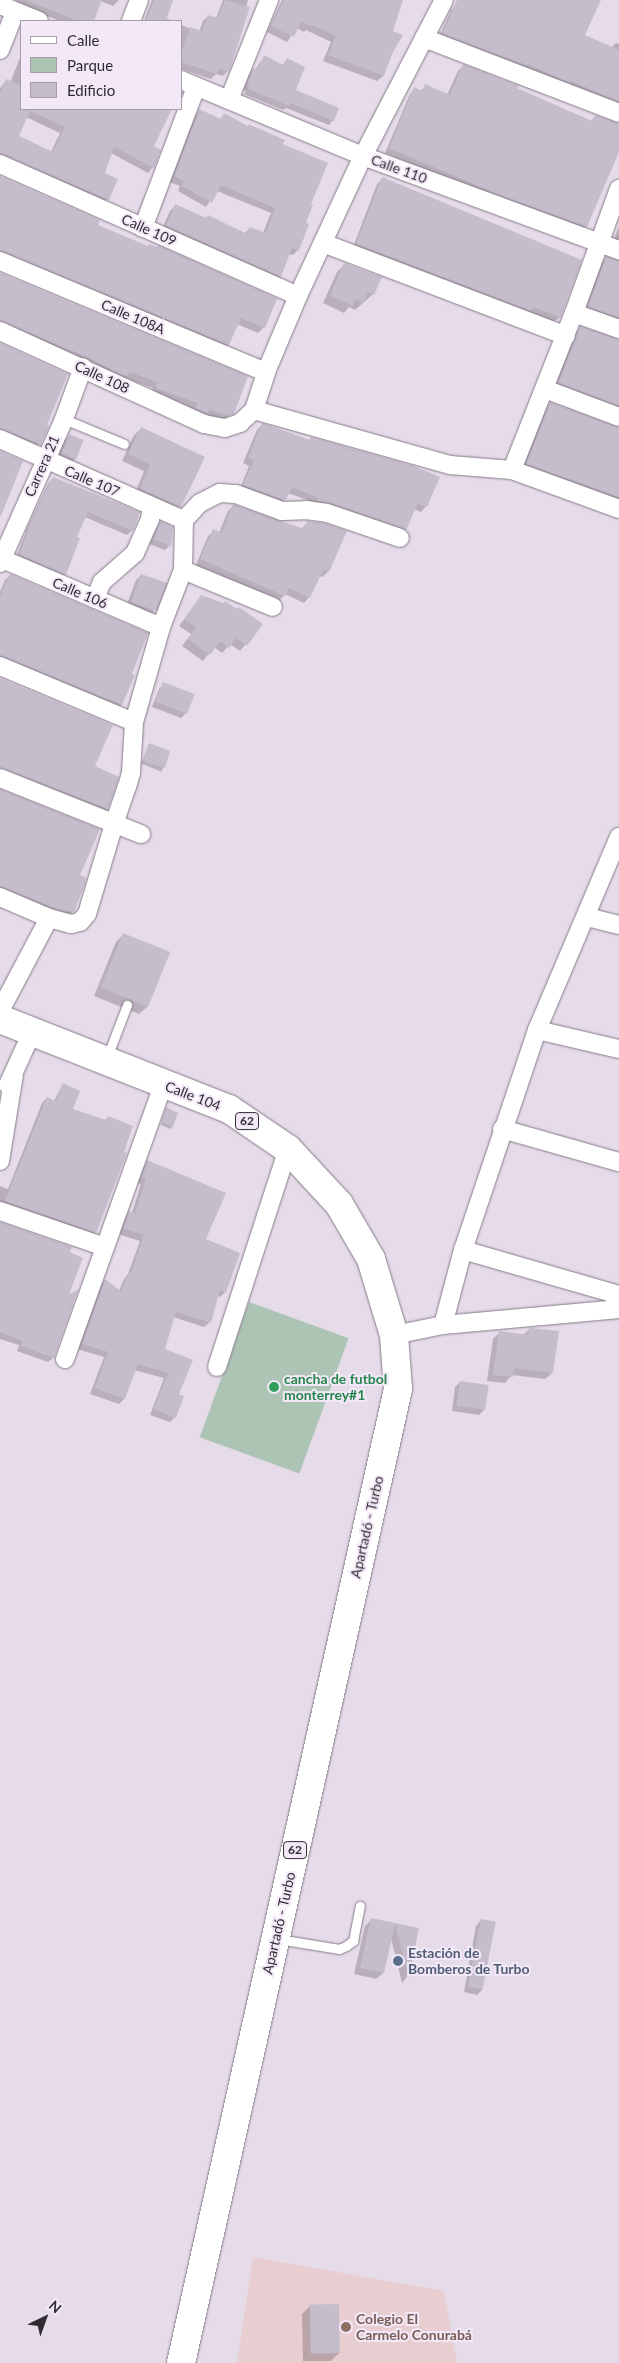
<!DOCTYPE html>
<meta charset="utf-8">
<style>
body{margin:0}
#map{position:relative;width:619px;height:2363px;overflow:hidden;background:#e6dbe9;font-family:Lato,sans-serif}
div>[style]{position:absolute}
.education>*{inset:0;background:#e8ced1}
.green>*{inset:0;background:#adc4b5;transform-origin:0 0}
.shadow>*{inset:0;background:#0003;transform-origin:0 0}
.building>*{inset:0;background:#c6bdcc;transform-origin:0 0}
.roads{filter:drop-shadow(0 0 1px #857b88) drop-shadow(0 0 1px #857b88)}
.service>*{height:9px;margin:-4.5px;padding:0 4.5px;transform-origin:4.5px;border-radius:4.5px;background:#fff}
.minor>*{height:18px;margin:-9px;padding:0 9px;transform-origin:9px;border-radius:9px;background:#fff}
.primary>*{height:28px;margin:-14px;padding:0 14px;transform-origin:14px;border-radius:14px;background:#fff}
.dots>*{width:14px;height:14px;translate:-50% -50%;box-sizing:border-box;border:2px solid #f3e8f7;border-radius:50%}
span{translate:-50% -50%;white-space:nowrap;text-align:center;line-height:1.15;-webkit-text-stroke:4px #f3e8f7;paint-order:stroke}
.shield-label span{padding:1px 4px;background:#f3e8f7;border:1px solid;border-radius:4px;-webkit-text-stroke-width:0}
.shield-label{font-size:12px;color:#312c32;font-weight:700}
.street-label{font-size:14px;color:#312c32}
.leisure-label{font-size:14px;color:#27864d;font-weight:700}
.left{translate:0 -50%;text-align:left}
.service-label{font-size:14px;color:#4e5e75;font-weight:700}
.education-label{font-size:14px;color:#785e54;font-weight:700}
.legend{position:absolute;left:20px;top:20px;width:162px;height:90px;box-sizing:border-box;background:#f3e8f7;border:1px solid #a59da8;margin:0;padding:6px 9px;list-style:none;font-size:15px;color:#312c32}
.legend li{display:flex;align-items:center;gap:10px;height:25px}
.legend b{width:25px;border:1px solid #a59da8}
.north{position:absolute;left:20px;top:2293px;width:50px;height:50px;-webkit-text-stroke:4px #f3e8f7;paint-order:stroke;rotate:42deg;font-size:14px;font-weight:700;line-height:20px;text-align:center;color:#312c32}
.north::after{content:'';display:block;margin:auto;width:18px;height:22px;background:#312c32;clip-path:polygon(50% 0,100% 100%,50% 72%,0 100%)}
</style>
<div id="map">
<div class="education">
<i style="clip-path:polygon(253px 2257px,444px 2291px,457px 2363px,237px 2363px)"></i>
</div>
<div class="green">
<i style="left:249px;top:1302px;width:106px;height:144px;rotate:20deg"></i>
</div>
<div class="shadow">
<i style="clip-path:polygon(17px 0,119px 0,113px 6px,100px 1px,92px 21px,60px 21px,15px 4px)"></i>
<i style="clip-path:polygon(152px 0,172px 0,165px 18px,173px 21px,144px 21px)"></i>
<i style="clip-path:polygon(223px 0,248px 0,228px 71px,223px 76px,216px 74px,211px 79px,181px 69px,181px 25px,199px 32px,203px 21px,208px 16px,216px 19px)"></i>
<i style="clip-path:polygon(282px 0,402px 0,392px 31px,391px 53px,383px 76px,377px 81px,323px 61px,331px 42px,306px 30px,304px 32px,297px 28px,287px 42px,267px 32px)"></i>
<i style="clip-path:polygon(478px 0,599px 0,584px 36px,611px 48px,616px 43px,619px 44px,619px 109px,438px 39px,451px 10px,456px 5px)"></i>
<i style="clip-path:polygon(evenodd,21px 55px,21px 109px,170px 109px,153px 146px,153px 167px,148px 173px,111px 153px,104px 174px,116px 180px,107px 200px,102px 205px,0 160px,0 88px,6px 81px,10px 83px,21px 55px,26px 117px,60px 133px,51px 152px,18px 137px,26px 117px)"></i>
<i style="clip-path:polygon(264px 57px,282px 65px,287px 60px,294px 91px,333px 120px,329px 125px,286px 108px,283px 110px,244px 94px,246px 91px,243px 90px,249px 74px,255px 70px)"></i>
<i style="clip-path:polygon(463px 66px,591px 121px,595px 117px,619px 124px,619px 148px,586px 226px,580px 231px,499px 201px,385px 153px,410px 94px,415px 89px,420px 91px,426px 86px,447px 95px,458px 71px)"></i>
<i style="clip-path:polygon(200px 111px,219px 120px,224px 115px,282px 144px,309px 204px,298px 250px,293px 255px,288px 254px,280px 276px,275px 281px,161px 231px,170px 211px,175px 206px,245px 233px,250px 228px,263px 233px,271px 213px,217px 191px,206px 207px,178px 191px,180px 186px,169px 182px,194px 116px)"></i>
<i style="clip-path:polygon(0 177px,96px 226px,264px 327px,258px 333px,237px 324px,228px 344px,222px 350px,0 257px)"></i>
<i style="clip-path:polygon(383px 178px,580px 261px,560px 317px,554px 322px,352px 250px,377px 184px)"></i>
<i style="clip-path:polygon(619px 226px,619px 247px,612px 244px)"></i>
<i style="clip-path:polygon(606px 258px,619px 261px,619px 326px,583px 312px,601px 263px)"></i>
<i style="clip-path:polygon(345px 264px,373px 294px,355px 310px,349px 307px,344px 313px,323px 303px,337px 272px)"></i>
<i style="clip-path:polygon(0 274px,233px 413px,222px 421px,205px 414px,201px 419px,190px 414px,192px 408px,151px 394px,153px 388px,124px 378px,121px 381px,0 328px)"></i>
<i style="clip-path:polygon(580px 328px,619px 340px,619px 413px,553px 388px,575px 333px)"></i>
<i style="clip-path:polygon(0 344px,45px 425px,40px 443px,35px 449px,0 435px)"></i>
<i style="clip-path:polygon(550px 404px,619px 428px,619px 507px,521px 469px,545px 409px)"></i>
<i style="clip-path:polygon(262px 425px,308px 441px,311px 438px,426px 506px,421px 512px,414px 509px,405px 529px,400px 534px,288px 493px,279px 505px,239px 491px,249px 466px,243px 463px,257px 430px)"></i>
<i style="clip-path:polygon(141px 429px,180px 506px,174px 513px,134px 496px,144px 471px,122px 461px,134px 435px)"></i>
<i style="clip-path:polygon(69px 436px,82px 441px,75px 459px,70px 464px,57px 458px,64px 441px)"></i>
<i style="clip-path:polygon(53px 478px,132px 530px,127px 535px,85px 517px,75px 538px,65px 574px,60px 579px,15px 560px,28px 526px,48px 484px)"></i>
<i style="clip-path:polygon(233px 506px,301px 529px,308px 522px,328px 572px,322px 577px,319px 576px,309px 597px,304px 603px,285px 594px,279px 601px,196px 565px,208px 536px,214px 531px,219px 533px,228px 511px)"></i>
<i style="clip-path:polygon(161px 523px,170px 545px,165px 550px,149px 544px,156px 528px)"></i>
<i style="clip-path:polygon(10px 575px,133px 676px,121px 705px,116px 710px,0 661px,0 592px,5px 580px)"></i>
<i style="clip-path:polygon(141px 575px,154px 612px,149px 617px,126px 607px,136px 580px)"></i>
<i style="clip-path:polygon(201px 597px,261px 625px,240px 651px,230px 644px,222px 653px,214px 647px,203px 661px,182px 646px,191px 634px,179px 626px)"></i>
<i style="clip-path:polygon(0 679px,94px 767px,117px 777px,107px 809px,102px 814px,0 773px)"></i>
<i style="clip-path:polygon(164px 684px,186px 713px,181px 718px,152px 707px,159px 689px)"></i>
<i style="left:149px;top:744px;width:22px;height:21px;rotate:22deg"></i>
<i style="clip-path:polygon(0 791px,79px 876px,85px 878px,74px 910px,69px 916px,0 892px)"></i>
<i style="clip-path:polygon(124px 934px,168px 953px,147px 1007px,139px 1014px,94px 996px,116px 942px)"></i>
<i style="clip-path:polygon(63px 1084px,71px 1109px,105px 1120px,108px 1118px,95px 1232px,90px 1237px,0 1206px,0 1186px,8px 1189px,42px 1103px,47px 1098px,54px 1101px)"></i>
<i style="left:167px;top:1109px;width:11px;height:17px;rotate:22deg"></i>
<i style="clip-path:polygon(148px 1162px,204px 1240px,225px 1292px,220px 1297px,217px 1296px,210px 1322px,204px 1327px,173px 1317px,164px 1349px,177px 1395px,175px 1417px,170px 1422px,150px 1415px,164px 1378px,134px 1370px,124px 1399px,119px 1404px,90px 1394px,104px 1357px,77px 1349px,100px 1285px,105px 1280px,119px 1291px,124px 1279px,128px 1274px,140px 1241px,118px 1234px,124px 1217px,130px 1212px,132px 1213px,141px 1184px,137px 1183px,142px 1167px)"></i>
<i style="clip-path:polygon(0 1223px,69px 1253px,66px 1296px,76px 1292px,53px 1358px,48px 1362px,17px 1351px,19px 1345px,0 1339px)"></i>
<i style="clip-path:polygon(530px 1329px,552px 1373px,545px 1379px,512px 1375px,505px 1383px,487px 1381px,493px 1339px,500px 1332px,523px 1335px)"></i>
<i style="clip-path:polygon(460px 1382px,484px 1410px,479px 1415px,452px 1411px,455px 1387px)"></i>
<i style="clip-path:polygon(372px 1919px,418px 1929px,407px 1977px,402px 1983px,391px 1938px,383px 1973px,376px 1979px,354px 1974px,365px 1926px)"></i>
<i style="clip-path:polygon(481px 1920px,482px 1990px,477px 1995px,464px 1992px,476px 1926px)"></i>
<i style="clip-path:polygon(310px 2306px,339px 2353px,331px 2361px,303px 2361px,302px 2314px)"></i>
</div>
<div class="building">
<i style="clip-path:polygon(26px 0,102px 0,94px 21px,78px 21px)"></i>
<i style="clip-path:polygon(154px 0,173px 0,166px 21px,146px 21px)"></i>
<i style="clip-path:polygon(225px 0,250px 7px,229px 72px,219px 68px,217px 74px,181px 62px,181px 53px,190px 27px,202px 31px,208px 15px,218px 18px)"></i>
<i style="clip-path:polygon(284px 0,403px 0,393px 31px,403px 35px,392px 54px,384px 76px,328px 55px,336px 36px,312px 25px,311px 27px,301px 22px,294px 37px,271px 26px)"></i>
<i style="clip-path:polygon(457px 0,601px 0,585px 35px,619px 50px,619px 102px,571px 81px,570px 83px,528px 64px,527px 66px,442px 34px)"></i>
<i style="clip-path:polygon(264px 55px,283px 65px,287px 58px,305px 67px,296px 90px,339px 108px,334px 121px,290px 103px,289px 106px,248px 89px,249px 86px,246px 85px,253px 68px,257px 70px)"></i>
<i style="clip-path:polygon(463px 64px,519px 86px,517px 88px,592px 121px,595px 115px,619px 123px,619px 152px,587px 227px,504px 197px,389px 148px,414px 87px,422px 91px,425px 84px,450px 95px)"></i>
<i style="clip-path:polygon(evenodd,6px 79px,21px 86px,21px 109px,172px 109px,154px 146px,161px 150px,154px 168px,114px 147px,105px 173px,118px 179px,109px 200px,0 154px,0 93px,6px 79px,30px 111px,65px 127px,53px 152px,19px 136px,30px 111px)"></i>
<i style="clip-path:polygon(199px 109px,221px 119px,224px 113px,248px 126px,248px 124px,285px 140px,283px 144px,328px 163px,311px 204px,313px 205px,306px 223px,309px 224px,299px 251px,292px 248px,281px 277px,166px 226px,175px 204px,206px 218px,208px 215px,247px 234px,250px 227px,266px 233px,275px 208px,221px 185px,212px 203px,182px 186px,184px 181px,174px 176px)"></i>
<i style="clip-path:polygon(0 176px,100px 220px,98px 225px,148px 246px,149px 244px,157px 247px,158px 245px,274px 297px,277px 299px,265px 328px,241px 318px,229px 345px,0 251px)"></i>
<i style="clip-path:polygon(382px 177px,582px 260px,561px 317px,533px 307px,531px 311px,356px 244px)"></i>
<i style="clip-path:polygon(606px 256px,619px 260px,619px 318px,588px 307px)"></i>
<i style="clip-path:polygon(344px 263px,382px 277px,374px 295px,368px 292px,363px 303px,355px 299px,353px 306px,330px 296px)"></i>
<i style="clip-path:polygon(0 273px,248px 376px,234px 414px,228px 416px,209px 409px,207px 414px,195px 408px,197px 403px,156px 388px,158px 382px,129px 372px,128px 376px,122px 375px,87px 357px,0 321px)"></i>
<i style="clip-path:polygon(580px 326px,619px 339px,619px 406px,558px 383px)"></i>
<i style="clip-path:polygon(0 343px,68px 374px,47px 425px,49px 426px,41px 444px,0 429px)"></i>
<i style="clip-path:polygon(550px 402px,619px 427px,619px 497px,526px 464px)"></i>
<i style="clip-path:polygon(262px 423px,310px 440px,311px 437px,411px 465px,440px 477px,427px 507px,418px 503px,406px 530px,330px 503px,316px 501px,318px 498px,292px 487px,286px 500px,284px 500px,243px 485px,254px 460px,248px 458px)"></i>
<i style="clip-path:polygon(141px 427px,205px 457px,181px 507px,140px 489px,150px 464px,128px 454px)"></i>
<i style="left:69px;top:434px;width:16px;height:21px;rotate:22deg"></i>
<i style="clip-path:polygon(0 451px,23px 461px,1px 516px,0 515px)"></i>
<i style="clip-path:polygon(53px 477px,140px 512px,133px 531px,88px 512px,77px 537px,80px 538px,66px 575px,19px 555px,32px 519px)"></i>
<i style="clip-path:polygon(233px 504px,304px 529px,307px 521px,324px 523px,347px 531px,329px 572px,323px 570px,310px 598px,289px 588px,285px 596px,200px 559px,213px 529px,222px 533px)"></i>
<i style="clip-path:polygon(160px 521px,173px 527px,171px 546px,153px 539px)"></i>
<i style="clip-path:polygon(10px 574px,148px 633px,132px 674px,135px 675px,122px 705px,0 656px,0 596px)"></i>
<i style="left:141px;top:574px;width:28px;height:30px;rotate:19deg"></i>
<i style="clip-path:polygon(201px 595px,223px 603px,225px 601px,237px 609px,239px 607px,263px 624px,247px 646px,236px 638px,229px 648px,220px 641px,210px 655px,188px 639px,196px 627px,184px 619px)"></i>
<i style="clip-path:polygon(0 678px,113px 725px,95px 766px,119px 777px,108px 809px,0 768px)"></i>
<i style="left:163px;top:682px;width:34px;height:21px;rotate:21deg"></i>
<i style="clip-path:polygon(149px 743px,170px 751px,165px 768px,142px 761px)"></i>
<i style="clip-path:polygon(0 789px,100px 829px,80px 875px,87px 878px,74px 912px,56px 909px,0 886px)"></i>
<i style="left:123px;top:933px;width:51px;height:59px;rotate:22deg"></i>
<i style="clip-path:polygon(63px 1083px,80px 1091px,73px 1109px,106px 1120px,108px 1116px,133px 1126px,124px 1152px,127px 1153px,96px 1233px,5px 1201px,47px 1097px,56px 1101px)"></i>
<i style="clip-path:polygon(166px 1107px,178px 1113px,173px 1127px,161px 1122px)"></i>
<i style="clip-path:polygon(147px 1160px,226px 1193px,206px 1239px,240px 1253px,226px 1293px,220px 1290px,211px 1323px,176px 1312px,165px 1349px,193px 1360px,179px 1394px,184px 1396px,176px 1418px,154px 1409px,168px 1373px,138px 1364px,125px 1399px,95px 1388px,108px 1352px,82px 1344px,105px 1279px,121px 1291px,129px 1272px,131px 1273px,144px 1235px,123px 1228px,129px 1211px,135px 1213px,146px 1179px,141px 1177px)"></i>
<i style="clip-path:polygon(0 1222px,72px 1247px,70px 1252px,83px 1258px,69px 1294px,78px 1290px,54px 1358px,21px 1346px,23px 1341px,0 1332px)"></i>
<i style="clip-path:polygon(529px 1328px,559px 1331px,553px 1373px,514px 1368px,513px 1377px,493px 1375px,499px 1331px,528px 1335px)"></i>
<i style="left:460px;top:1381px;width:29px;height:25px;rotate:8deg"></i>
<i style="clip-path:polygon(371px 1918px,419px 1928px,409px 1978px,395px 1924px,384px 1973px,360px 1968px)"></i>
<i style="left:481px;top:1919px;width:15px;height:69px;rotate:11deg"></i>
<i style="left:339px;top:2304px;width:49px;height:29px;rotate:89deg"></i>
</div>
<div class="roads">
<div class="service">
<i style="left:64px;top:419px;width:65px;rotate:22.6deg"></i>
<i style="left:107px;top:1057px;width:56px;rotate:-69deg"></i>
<i style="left:278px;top:1939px;width:62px;rotate:9.3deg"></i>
<i style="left:339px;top:1949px;width:8px;rotate:-23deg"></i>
<i style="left:346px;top:1946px;width:9px;rotate:-36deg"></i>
<i style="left:353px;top:1941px;width:36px;rotate:-79deg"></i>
</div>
<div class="minor">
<i style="left:0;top:5px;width:42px;rotate:22.3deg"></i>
<i style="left:131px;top:21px;width:22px;rotate:-69deg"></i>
<i style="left:424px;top:38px;width:209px;rotate:21deg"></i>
<i style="left:0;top:50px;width:41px;rotate:-68.5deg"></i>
<i style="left:181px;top:80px;width:197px;rotate:22.7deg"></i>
<i style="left:363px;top:156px;width:273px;rotate:20.2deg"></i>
<i style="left:229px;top:100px;width:108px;rotate:-68.2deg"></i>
<i style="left:0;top:164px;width:326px;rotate:23.9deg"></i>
<i style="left:143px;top:228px;width:151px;rotate:-69.4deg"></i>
<i style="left:323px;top:243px;width:260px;rotate:20.9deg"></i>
<i style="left:0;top:261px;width:288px;rotate:22.7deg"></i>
<i style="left:574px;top:313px;width:48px;rotate:19.6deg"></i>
<i style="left:0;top:331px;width:224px;rotate:24.5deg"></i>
<i style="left:204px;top:424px;width:21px;rotate:11deg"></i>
<i style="left:225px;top:428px;width:16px;rotate:-18deg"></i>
<i style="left:240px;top:423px;width:19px;rotate:-43deg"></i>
<i style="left:254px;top:410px;width:40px;rotate:-72deg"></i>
<i style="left:266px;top:372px;width:82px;rotate:-67.2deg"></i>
<i style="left:298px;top:296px;width:154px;rotate:-65.1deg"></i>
<i style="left:363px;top:156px;width:176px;rotate:-62.6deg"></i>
<i style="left:545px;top:389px;width:79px;rotate:20.7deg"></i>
<i style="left:254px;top:410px;width:204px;rotate:15.7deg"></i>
<i style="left:450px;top:465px;width:62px;rotate:4.6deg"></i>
<i style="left:512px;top:470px;width:114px;rotate:20deg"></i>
<i style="left:0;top:439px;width:201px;rotate:23.8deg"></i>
<i style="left:512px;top:470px;width:169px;rotate:-68.5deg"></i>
<i style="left:574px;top:313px;width:132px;rotate:-70.1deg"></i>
<i style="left:0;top:558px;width:175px;rotate:23.2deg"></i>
<i style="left:0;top:563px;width:158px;rotate:-66deg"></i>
<i style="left:64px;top:419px;width:55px;rotate:-69.9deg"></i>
<i style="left:183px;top:570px;width:97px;rotate:22.3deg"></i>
<i style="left:95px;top:599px;width:18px;rotate:-68deg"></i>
<i style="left:102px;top:582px;width:44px;rotate:-41.3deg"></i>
<i style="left:135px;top:553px;width:37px;rotate:-66deg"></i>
<i style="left:150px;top:519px;width:12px;rotate:-81deg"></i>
<i style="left:0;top:666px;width:145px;rotate:22.7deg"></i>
<i style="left:0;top:778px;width:152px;rotate:21.7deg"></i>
<i style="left:0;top:897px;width:53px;rotate:23.2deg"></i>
<i style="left:49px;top:918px;width:23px;rotate:15deg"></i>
<i style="left:71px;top:924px;width:9px;rotate:-13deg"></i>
<i style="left:80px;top:922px;width:11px;rotate:-49deg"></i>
<i style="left:87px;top:914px;width:94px;rotate:-73.3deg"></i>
<i style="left:114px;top:824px;width:39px;rotate:-71deg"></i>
<i style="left:127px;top:787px;width:15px;rotate:-74deg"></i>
<i style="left:131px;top:773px;width:51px;rotate:-86.6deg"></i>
<i style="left:134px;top:722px;width:99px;rotate:-74.1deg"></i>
<i style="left:161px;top:627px;width:61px;rotate:-68.9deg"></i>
<i style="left:183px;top:570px;width:50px;rotate:-88.9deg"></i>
<i style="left:184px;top:520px;width:23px;rotate:-47deg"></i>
<i style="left:200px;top:503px;width:22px;rotate:-27deg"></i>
<i style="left:220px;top:493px;width:16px;rotate:4deg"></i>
<i style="left:236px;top:494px;width:49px;rotate:20.3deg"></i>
<i style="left:282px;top:511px;width:24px;rotate:-2deg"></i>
<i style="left:306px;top:510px;width:21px;rotate:8deg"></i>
<i style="left:327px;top:513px;width:77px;rotate:18.9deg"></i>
<i style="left:587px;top:917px;width:33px;rotate:14deg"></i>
<i style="left:0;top:1011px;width:105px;rotate:-62.2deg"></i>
<i style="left:537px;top:1030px;width:84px;rotate:13deg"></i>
<i style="left:8px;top:1085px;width:58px;rotate:-65.6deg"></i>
<i style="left:502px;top:1129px;width:122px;rotate:15.8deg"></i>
<i style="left:0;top:1161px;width:87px;rotate:-80.8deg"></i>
<i style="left:0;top:1211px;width:111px;rotate:18.9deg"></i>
<i style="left:463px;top:1250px;width:162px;rotate:16.1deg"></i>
<i style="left:443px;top:1325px;width:78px;rotate:-75.1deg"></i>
<i style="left:463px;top:1250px;width:232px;rotate:-71.4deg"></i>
<i style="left:537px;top:1030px;width:210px;rotate:-67deg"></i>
<i style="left:394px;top:1335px;width:50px;rotate:-11.5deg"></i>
<i style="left:443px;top:1325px;width:177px;rotate:-5.2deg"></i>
<i style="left:65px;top:1359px;width:291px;rotate:-70.3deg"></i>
<i style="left:217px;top:1367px;width:229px;rotate:-72deg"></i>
</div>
<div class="primary">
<i style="left:0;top:1019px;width:246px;rotate:21.5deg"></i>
<i style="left:229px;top:1109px;width:71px;rotate:34.1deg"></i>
<i style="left:288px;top:1149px;width:75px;rotate:47.2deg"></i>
<i style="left:339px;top:1204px;width:64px;rotate:59.8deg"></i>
<i style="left:371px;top:1259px;width:79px;rotate:73.2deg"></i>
<i style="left:394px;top:1335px;width:54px;rotate:85.8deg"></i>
<i style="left:398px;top:1389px;width:998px;rotate:102.56deg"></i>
</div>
</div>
<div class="dots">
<i style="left:274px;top:1387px;background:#2e9e5b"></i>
<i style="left:398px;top:1961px;background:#5c6f8a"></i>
<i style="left:346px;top:2327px;background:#8d6e63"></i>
</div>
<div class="shield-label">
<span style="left:247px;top:1121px">62</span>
<span style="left:295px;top:1850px">62</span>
</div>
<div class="street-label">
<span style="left:399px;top:169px;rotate:20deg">Calle 110</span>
<span style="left:149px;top:230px;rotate:24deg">Calle 109</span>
<span style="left:133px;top:317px;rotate:23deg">Calle 108A</span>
<span style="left:102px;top:377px;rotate:25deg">Calle 108</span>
<span style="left:42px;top:466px;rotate:-66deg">Carrera 21</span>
<span style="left:92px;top:481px;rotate:23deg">Calle 107</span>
<span style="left:80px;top:593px;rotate:23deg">Calle 106</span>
<span style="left:193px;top:1096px;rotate:21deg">Calle 104</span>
<span style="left:367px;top:1527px;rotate:-77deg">Apartadó - Turbo</span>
<span style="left:279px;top:1923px;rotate:-77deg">Apartadó - Turbo</span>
</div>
<div class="leisure-label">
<span class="left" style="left:284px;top:1387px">cancha de futbol<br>monterrey#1</span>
</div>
<div class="service-label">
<span class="left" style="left:408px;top:1961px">Estación de<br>Bomberos de Turbo</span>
</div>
<div class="education-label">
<span class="left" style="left:356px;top:2327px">Colegio El<br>Carmelo Conurabá</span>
</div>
<ul class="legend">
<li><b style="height:6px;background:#fff"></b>Calle</li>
<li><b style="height:14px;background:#adc4b5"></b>Parque</li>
<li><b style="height:14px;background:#c6bdcc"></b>Edificio</li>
</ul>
<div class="north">N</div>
</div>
